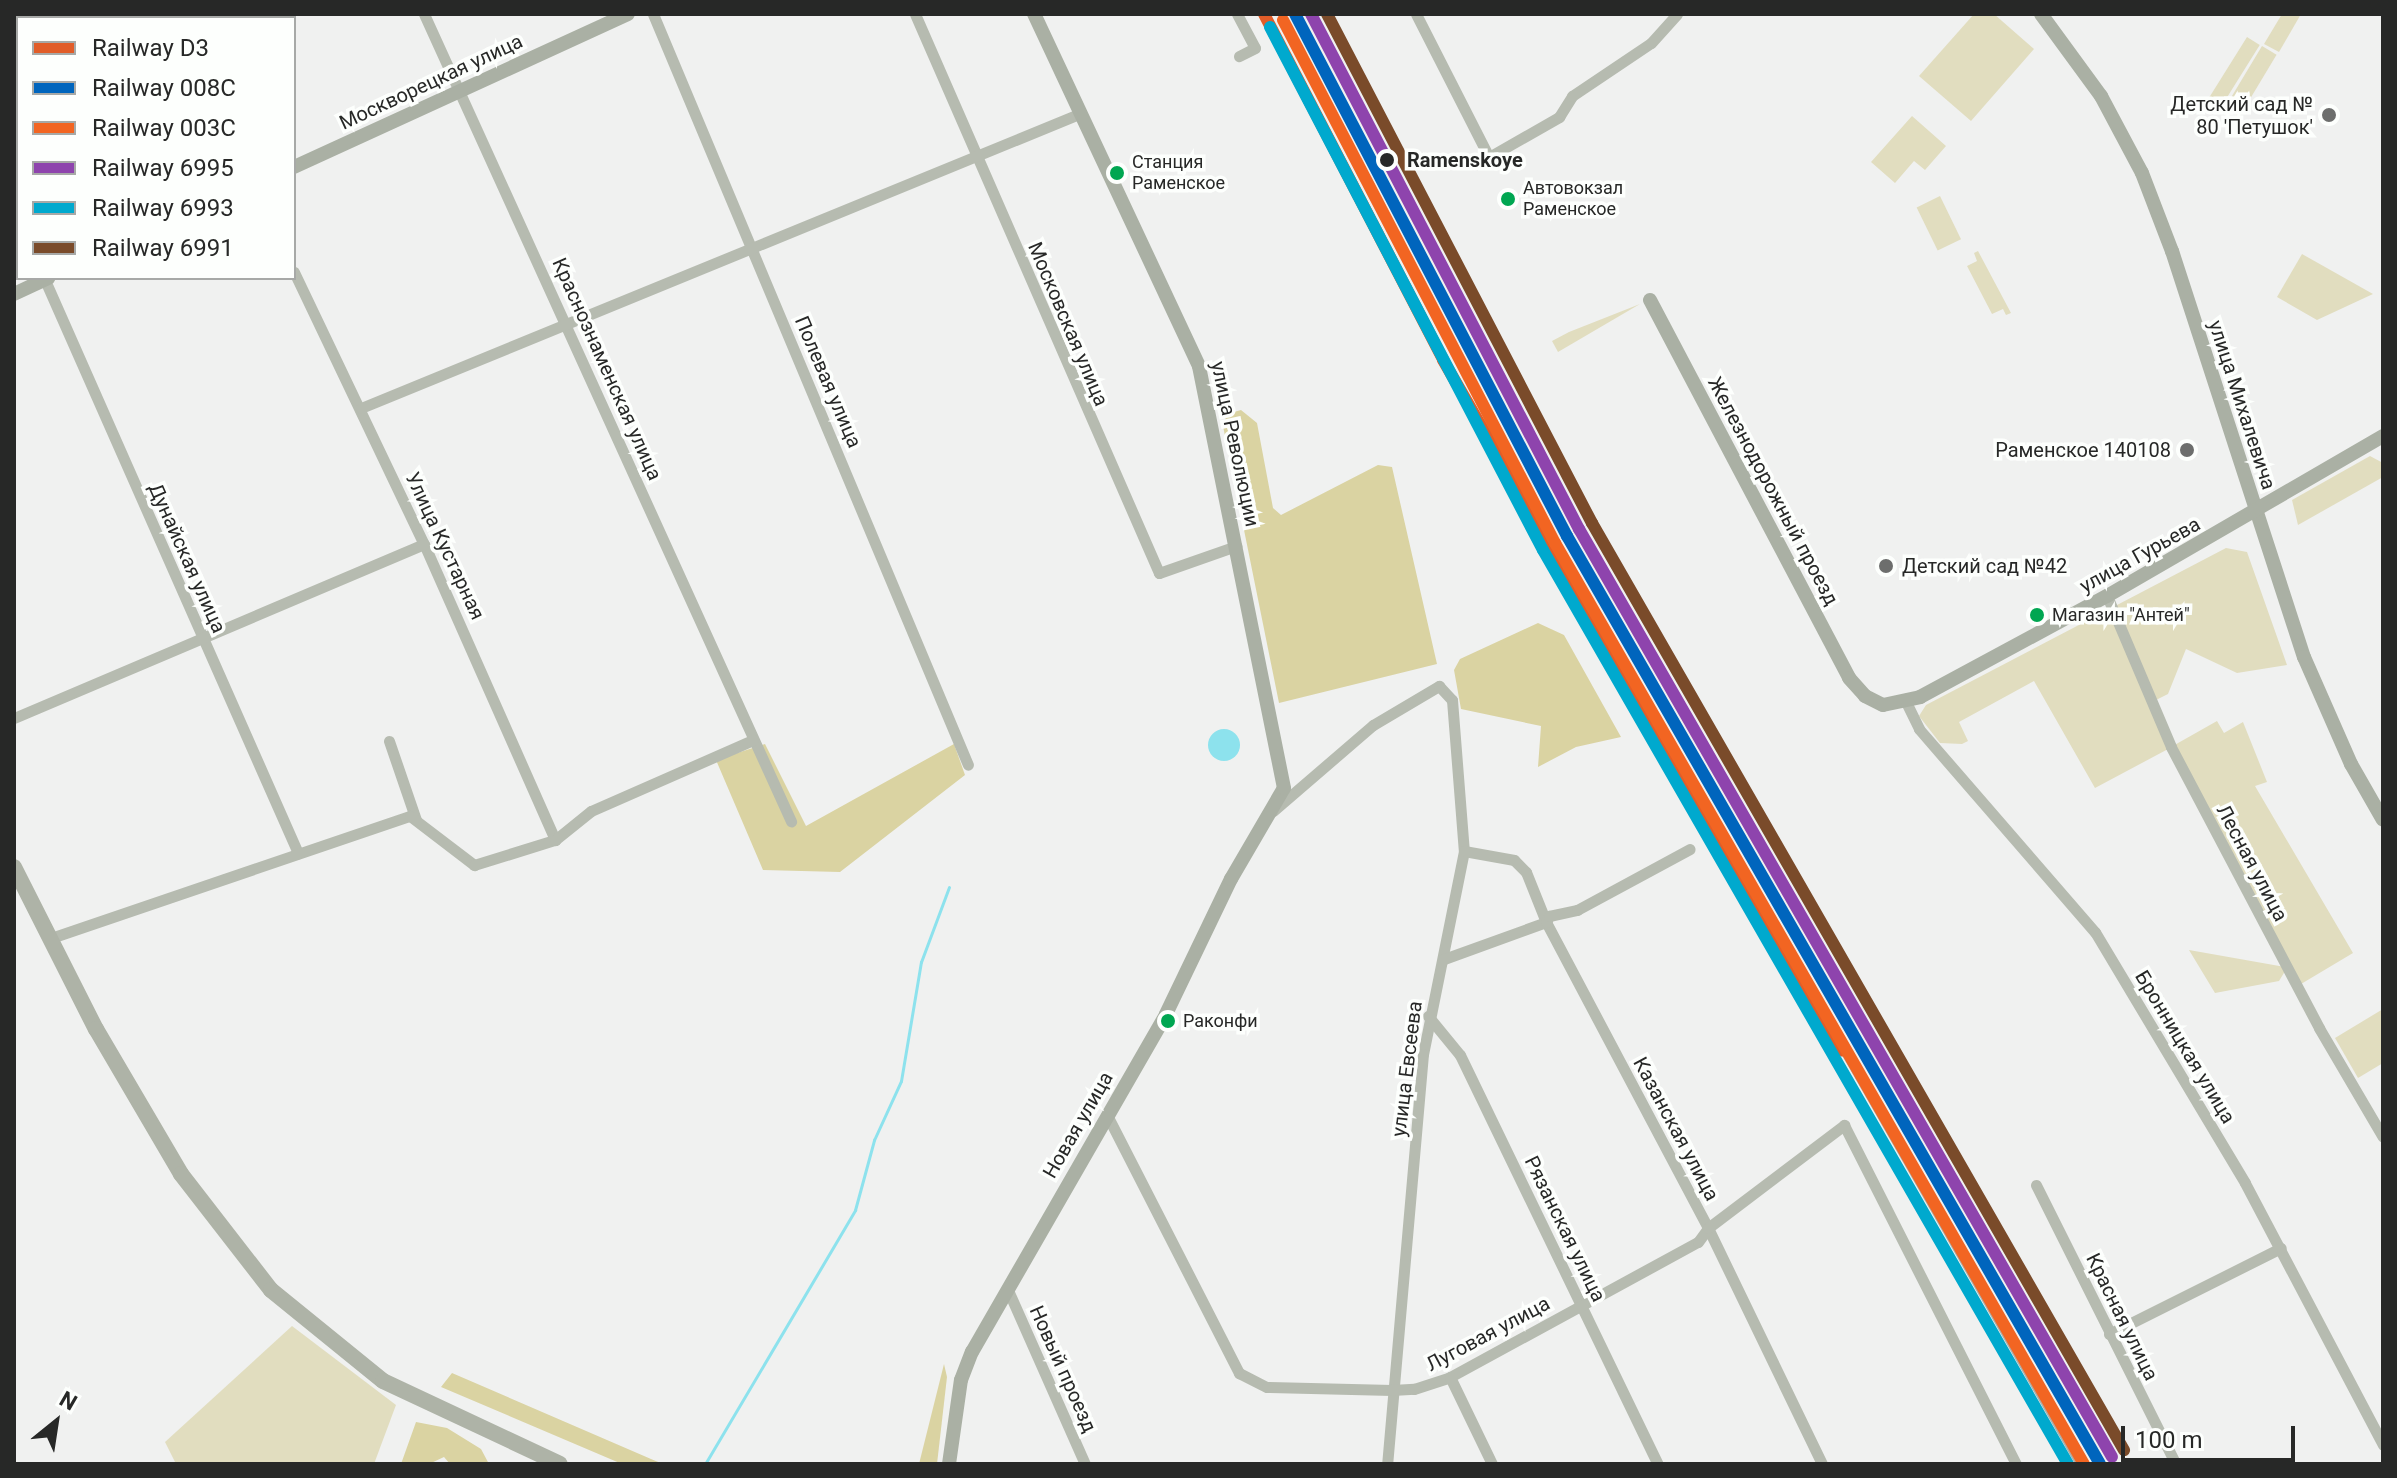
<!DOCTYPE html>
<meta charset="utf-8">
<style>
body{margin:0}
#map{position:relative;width:2397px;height:1478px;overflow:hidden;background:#f0f1f0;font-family:Roboto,sans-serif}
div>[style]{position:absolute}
.green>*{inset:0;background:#e1ddbf;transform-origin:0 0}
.forest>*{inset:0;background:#dad3a2}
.water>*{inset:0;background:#8de2ed}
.round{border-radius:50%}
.stream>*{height:3px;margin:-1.5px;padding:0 1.5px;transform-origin:1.5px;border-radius:1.5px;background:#8de2ed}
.street>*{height:11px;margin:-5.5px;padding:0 5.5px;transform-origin:5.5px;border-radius:5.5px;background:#b6bbb0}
.secondary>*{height:14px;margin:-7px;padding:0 7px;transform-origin:7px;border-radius:7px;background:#aab0a4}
.primary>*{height:16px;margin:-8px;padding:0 8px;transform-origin:8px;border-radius:8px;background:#aeb3a7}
.rail>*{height:6px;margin-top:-3px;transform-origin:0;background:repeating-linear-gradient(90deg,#fdfffd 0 9px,#acafaa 0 18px);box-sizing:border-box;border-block:2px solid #acafaa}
.rail-1>*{height:12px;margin:-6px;padding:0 6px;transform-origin:6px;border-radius:6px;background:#e15d29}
.rail-2>*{height:12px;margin:-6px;padding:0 6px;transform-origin:6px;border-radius:6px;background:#0065bd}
.rail-3>*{height:12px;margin:-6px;padding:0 6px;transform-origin:6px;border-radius:6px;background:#f26522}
.rail-4>*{height:12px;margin:-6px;padding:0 6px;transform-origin:6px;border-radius:6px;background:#8e44ad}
.rail-5>*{height:12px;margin:-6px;padding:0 6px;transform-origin:6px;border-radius:6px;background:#00a9ce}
.rail-6>*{height:12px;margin:-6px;padding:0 6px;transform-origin:6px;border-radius:6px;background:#7a4b2a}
.dots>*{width:22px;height:22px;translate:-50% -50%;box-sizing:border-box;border:4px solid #fdfffd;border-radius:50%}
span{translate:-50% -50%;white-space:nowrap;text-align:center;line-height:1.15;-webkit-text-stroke:7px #fdfffd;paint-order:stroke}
.bus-label{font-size:18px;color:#272827}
.left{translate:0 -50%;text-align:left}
.street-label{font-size:20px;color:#272827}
.poi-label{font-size:20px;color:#272827}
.right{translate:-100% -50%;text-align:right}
.stop-label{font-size:20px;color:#272827;font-weight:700}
.frame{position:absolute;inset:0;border:16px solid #272827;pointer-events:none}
.legend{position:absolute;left:16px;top:16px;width:280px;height:264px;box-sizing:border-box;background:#fdfffd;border:2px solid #a7a9a7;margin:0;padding:10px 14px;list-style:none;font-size:24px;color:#272827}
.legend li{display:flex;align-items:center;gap:16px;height:40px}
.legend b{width:40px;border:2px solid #a7a9a7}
.north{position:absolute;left:16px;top:1382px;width:80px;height:80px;-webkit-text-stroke:6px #fdfffd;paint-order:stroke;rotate:30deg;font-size:22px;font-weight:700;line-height:32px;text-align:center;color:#272827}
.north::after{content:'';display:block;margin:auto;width:28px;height:36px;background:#272827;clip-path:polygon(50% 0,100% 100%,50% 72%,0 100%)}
.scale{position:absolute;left:2121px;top:1426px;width:174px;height:36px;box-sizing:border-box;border:4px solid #272827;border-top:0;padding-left:10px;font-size:24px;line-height:28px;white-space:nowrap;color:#272827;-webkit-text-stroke:6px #fdfffd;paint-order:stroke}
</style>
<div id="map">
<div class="green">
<i style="clip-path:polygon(1974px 14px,1994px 14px,2034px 49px,1971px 121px,1919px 76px)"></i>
<i style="clip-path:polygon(2282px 14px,2301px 14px,2279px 52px,2264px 44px)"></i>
<i style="left:2247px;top:37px;width:15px;height:71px;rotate:32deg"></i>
<i style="left:2262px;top:46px;width:17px;height:72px;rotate:31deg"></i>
<i style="clip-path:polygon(1912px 116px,1946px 146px,1925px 170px,1914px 161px,1895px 183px,1871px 162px)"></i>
<i style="left:1940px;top:196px;width:48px;height:26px;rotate:64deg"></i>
<i style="clip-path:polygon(1978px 251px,2011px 313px,2006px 315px,2003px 309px,1992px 314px,1967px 266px,1977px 261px,1974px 253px)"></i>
<i style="clip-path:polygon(2302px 254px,2373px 294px,2317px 320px,2277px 297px)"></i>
<i style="clip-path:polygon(1640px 304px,1558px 352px,1552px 341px,1569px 332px)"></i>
<i style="clip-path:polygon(2370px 456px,2383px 463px,2383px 477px,2298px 525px,2292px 500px)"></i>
<i style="clip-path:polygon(2226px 548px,2247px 552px,2287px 665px,2237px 673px,2186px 649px,2168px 694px,2152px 702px,2171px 747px,2217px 721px,2224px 733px,2243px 722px,2267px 782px,2255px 786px,2353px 953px,2296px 987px,2287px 968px,2279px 981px,2215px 993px,2189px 950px,2285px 967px,2170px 748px,2095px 788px,2034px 681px,1959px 722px,1968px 741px,1962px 744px,1940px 743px,1919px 716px,1926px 705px)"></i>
<i style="clip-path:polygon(2383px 1009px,2383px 1063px,2358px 1078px,2335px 1038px)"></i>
<i style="clip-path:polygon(292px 1326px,396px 1405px,374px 1464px,176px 1464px,165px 1442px)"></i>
</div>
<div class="forest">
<i style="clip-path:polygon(1241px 410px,1257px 423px,1273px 508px,1281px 515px,1378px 465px,1392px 467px,1437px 664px,1279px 703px,1223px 426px,1227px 414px)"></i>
<i style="clip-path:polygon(1538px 623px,1564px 635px,1621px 737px,1576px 747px,1538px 767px,1541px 726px,1461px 709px,1454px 670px,1460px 659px)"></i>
<i style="clip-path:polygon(765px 744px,806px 826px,954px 744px,965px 775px,840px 872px,763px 870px,716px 760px)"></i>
<i style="clip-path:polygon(944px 1364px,947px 1377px,937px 1464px,919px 1464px)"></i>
<i style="clip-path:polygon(452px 1373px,651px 1459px,663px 1464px,622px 1464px,441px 1387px)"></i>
<i style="clip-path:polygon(416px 1422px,447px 1428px,481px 1449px,489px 1464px,450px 1464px,444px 1457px,429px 1464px,401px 1464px)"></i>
</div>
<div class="water">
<i class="round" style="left:1208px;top:729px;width:32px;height:32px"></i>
</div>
<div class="stream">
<i style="left:705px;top:1464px;width:295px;rotate:-59.4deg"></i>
<i style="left:855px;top:1210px;width:73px;rotate:-74.8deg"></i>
<i style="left:874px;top:1140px;width:65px;rotate:-65.4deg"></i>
<i style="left:901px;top:1081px;width:121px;rotate:-80.5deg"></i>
<i style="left:921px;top:962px;width:80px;rotate:-69.5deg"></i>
</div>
<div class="street">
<i style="left:171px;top:14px;width:4px;rotate:63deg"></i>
<i style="left:424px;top:14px;width:887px;rotate:65.55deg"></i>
<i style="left:653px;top:14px;width:814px;rotate:67.24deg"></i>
<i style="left:915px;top:14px;width:610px;rotate:66.42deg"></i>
<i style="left:1159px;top:573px;width:82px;rotate:-19.3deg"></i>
<i style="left:1237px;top:14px;width:38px;rotate:62deg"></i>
<i style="left:1255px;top:48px;width:18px;rotate:153deg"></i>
<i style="left:1416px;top:14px;width:161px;rotate:63deg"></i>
<i style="left:1489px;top:157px;width:81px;rotate:-29.7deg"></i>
<i style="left:1559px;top:117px;width:25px;rotate:-58deg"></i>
<i style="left:1572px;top:96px;width:95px;rotate:-33.9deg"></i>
<i style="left:1651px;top:43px;width:39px;rotate:-48deg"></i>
<i style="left:14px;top:204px;width:11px;rotate:68deg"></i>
<i style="left:294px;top:272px;width:301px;rotate:64.5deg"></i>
<i style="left:424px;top:544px;width:324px;rotate:66.1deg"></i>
<i style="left:44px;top:278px;width:629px;rotate:66.17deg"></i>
<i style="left:361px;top:408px;width:776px;rotate:-22.27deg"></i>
<i style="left:2107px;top:596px;width:164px;rotate:67deg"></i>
<i style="left:2171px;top:747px;width:318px;rotate:62.2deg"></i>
<i style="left:2319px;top:1028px;width:126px;rotate:59.6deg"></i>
<i style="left:1906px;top:702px;width:30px;rotate:64deg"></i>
<i style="left:1919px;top:729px;width:269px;rotate:49.1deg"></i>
<i style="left:2095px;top:932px;width:292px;rotate:59.1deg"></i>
<i style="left:2245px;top:1183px;width:296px;rotate:62.2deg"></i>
<i style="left:14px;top:718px;width:445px;rotate:-23deg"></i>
<i style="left:389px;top:741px;width:83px;rotate:71.1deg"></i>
<i style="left:1273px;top:811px;width:132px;rotate:-40.7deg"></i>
<i style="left:1373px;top:725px;width:77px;rotate:-30.6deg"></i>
<i style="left:1439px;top:686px;width:19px;rotate:47deg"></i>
<i style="left:1452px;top:700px;width:151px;rotate:85.5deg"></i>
<i style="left:1464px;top:851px;width:207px;rotate:101.4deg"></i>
<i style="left:1423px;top:1054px;width:412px;rotate:95deg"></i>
<i style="left:1464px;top:851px;width:51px;rotate:10.2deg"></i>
<i style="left:1514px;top:860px;width:17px;rotate:45deg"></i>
<i style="left:1526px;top:872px;width:54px;rotate:68.2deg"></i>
<i style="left:1546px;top:922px;width:346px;rotate:62.1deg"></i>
<i style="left:1708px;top:1228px;width:262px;rotate:64.2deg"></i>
<i style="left:51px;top:938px;width:379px;rotate:-18.8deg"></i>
<i style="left:410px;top:816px;width:81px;rotate:37.4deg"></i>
<i style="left:474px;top:865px;width:85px;rotate:-17.2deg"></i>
<i style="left:555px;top:840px;width:46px;rotate:-38.9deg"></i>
<i style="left:591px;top:811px;width:177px;rotate:-23.7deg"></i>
<i style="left:1444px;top:959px;width:109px;rotate:-19.9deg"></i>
<i style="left:1546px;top:922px;width:7px;rotate:-63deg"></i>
<i style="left:1549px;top:916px;width:29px;rotate:-12deg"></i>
<i style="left:1577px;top:910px;width:128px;rotate:-28.4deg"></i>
<i style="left:1428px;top:1016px;width:50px;rotate:50.6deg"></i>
<i style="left:1460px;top:1055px;width:454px;rotate:64.2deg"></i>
<i style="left:1107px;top:1115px;width:290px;rotate:62.9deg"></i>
<i style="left:1239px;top:1373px;width:31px;rotate:27deg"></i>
<i style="left:1267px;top:1387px;width:125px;rotate:1.4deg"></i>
<i style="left:1392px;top:1390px;width:22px;rotate:-3deg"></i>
<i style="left:1414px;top:1389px;width:38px;rotate:-18deg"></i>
<i style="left:1450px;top:1377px;width:282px;rotate:-28.6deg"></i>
<i style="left:1698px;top:1242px;width:17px;rotate:-54deg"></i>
<i style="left:1708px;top:1228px;width:171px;rotate:-37.1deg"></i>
<i style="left:1844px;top:1125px;width:380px;rotate:63.1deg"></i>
<i style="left:2036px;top:1185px;width:312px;rotate:63.4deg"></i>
<i style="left:1007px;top:1288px;width:193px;rotate:66.1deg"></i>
<i style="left:2109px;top:1334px;width:192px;rotate:-26.6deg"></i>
<i style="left:1450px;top:1377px;width:97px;rotate:64.2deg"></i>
</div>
<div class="secondary">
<i style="left:2041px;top:14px;width:102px;rotate:53.8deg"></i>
<i style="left:2101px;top:96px;width:87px;rotate:62deg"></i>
<i style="left:2142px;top:173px;width:84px;rotate:69deg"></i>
<i style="left:2172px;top:251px;width:427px;rotate:72deg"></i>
<i style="left:2304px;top:657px;width:117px;rotate:66.3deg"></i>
<i style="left:2351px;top:764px;width:64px;rotate:60.3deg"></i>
<i style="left:294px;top:167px;width:367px;rotate:-24.6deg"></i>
<i style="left:14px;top:294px;width:38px;rotate:-25deg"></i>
<i style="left:1650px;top:300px;width:427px;rotate:62.2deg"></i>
<i style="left:1849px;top:678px;width:24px;rotate:48deg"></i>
<i style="left:1865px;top:696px;width:20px;rotate:27deg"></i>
<i style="left:1883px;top:705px;width:38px;rotate:-12deg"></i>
<i style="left:1920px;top:697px;width:213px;rotate:-28.4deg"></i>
<i style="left:2107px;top:596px;width:319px;rotate:-30.1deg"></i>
<i style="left:949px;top:1464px;width:85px;rotate:-81.9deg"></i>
<i style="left:961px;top:1380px;width:30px;rotate:-69deg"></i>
<i style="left:972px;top:1352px;width:390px;rotate:-60.1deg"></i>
<i style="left:1166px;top:1014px;width:150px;rotate:-64.3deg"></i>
<i style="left:1231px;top:879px;width:105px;rotate:-59.8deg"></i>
<i style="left:1284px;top:788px;width:430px;rotate:-101.4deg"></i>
<i style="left:1199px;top:366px;width:389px;rotate:-115.1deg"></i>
</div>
<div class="primary">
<i style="left:14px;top:867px;width:182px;rotate:63.2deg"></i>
<i style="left:96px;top:1029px;width:168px;rotate:59.6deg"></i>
<i style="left:181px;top:1174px;width:147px;rotate:52.2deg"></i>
<i style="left:271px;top:1290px;width:144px;rotate:39.1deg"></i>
<i style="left:383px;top:1381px;width:195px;rotate:25.1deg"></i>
</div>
<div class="rail">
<i style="left:1843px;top:1051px;width:476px;rotate:60.3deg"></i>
</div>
<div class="rail-1">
<i style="left:1264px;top:14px;width:390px;rotate:62.6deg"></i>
<i style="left:1443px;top:360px;width:798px;rotate:59.93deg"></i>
</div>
<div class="rail-2">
<i style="left:1295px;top:14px;width:589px;rotate:62.48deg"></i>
<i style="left:1567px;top:536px;width:1070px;rotate:60.13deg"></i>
</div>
<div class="rail-3">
<i style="left:1283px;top:20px;width:590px;rotate:62.52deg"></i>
<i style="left:1555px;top:543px;width:1062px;rotate:60.13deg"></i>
</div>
<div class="rail-4">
<i style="left:1311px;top:14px;width:581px;rotate:62.51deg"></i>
<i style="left:1579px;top:529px;width:1070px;rotate:60.13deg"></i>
</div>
<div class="rail-5">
<i style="left:1270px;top:27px;width:590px;rotate:62.44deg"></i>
<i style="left:1543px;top:550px;width:1054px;rotate:60.13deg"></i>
</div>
<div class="rail-6">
<i style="left:1327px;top:14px;width:574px;rotate:62.5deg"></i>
<i style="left:1592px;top:523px;width:1069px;rotate:60.15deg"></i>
</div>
<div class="dots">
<i style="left:2329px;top:115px;background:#6d6e6d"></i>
<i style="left:1387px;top:160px;background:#272827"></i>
<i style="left:1117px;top:173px;background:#00a651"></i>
<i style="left:1508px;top:199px;background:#00a651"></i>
<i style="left:2187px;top:450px;background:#6d6e6d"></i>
<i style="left:1886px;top:566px;background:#6d6e6d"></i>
<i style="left:2037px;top:615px;background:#00a651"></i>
<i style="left:1168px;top:1021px;background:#00a651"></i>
</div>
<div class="bus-label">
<span class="left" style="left:1132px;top:173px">Станция<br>Раменское</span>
<span class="left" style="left:1523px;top:199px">Автовокзал<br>Раменское</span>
<span class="left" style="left:2052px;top:615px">Магазин "Антей"</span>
<span class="left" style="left:1183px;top:1021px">Раконфи</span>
</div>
<div class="street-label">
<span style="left:431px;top:82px;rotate:-25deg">Москворецкая улица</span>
<span style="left:1068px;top:324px;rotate:67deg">Московская улица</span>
<span style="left:607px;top:369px;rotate:66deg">Краснознаменская улица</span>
<span style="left:828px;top:382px;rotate:67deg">Полевая улица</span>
<span style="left:2242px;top:405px;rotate:72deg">улица Михалевича</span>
<span style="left:1235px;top:444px;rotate:78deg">улица Революции</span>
<span style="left:1773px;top:491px;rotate:62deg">Железнодорожный проезд</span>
<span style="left:445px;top:546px;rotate:65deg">Улица Кустарная</span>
<span style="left:2140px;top:555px;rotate:-29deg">улица Гурьева</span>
<span style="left:187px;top:558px;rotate:66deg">Дунайская улица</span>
<span style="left:2252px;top:863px;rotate:62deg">Лесная улица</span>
<span style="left:2185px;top:1047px;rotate:59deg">Бронницкая улица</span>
<span style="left:1407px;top:1069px;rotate:-83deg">улица Евсеева</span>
<span style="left:1078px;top:1125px;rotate:-60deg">Новая улица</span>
<span style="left:1676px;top:1129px;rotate:62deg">Казанская улица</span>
<span style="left:1565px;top:1229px;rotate:64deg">Рязанская улица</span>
<span style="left:2122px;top:1317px;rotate:64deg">Красная улица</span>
<span style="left:1488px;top:1334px;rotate:-28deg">Луговая улица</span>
<span style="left:1063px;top:1369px;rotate:66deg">Новый проезд</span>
</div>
<div class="poi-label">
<span class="right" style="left:2313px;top:116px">Детский сад №<br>80 'Петушок'</span>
<span class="right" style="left:2171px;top:450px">Раменское 140108</span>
<span class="left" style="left:1902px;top:566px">Детский сад №42</span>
</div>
<div class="stop-label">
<span class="left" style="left:1407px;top:160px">Ramenskoye</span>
</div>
<div class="frame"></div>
<ul class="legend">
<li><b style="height:10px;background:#e15d29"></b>Railway D3</li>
<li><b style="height:10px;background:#0065bd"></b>Railway 008С</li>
<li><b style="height:10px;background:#f26522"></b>Railway 003С</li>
<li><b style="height:10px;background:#8e44ad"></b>Railway 6995</li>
<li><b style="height:10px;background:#00a9ce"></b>Railway 6993</li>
<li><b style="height:10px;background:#7a4b2a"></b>Railway 6991</li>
</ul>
<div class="north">N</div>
<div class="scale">100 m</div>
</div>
